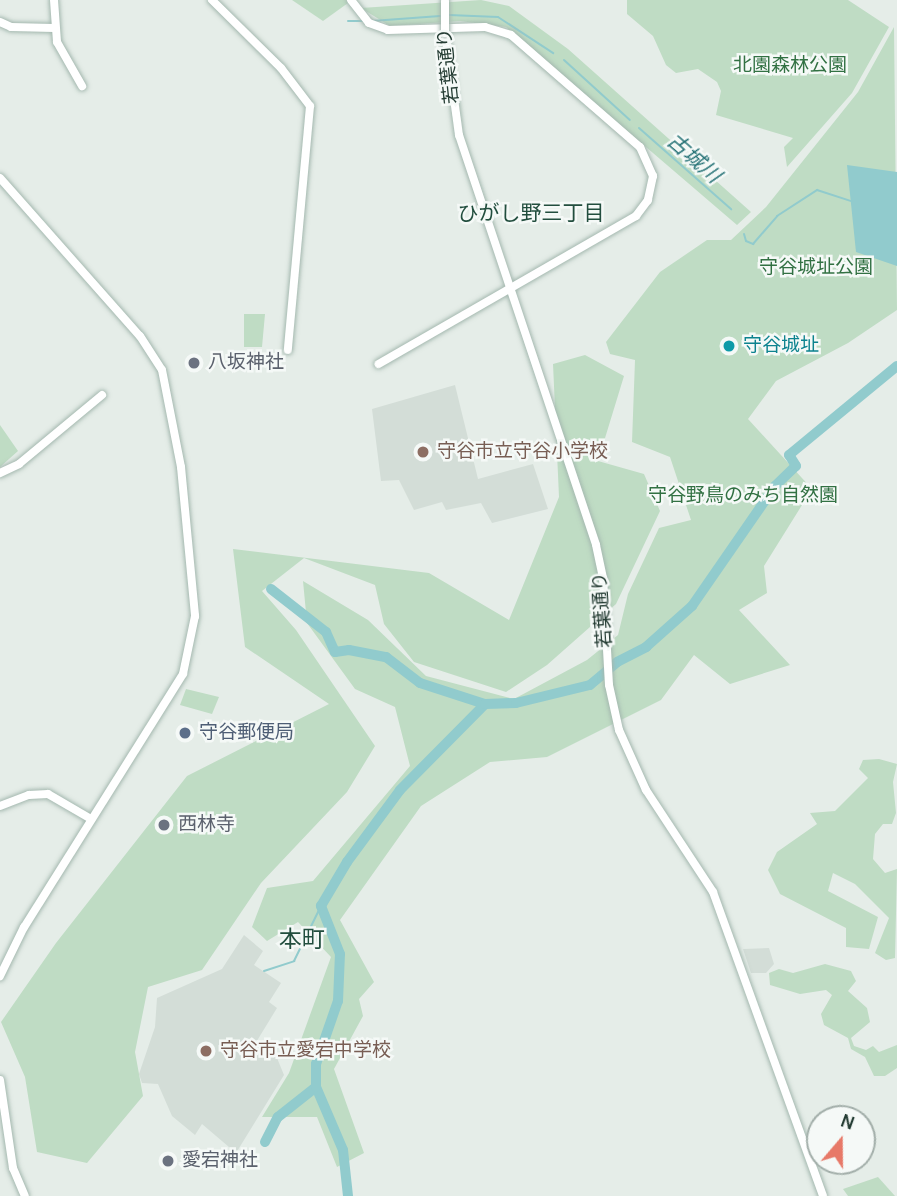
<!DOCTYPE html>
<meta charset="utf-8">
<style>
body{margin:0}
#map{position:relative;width:897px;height:1196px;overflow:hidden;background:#e5ede8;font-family:Karla,"Noto Sans JP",sans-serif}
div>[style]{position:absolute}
.built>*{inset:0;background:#d3ddd7}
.green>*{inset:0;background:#bfdcc4}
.water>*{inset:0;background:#91cbcd}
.stream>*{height:2px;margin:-1px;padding:0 1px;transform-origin:1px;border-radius:1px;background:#91cbcd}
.river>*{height:10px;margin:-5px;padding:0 5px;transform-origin:5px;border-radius:5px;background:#91cbcd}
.roads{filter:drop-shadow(0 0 2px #a4b8af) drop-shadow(0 0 2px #a4b8af)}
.secondary>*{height:8px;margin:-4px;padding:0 4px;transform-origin:4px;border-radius:4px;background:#fff}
.bridges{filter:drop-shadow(0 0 2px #a4b8af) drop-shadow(0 0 2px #a4b8af)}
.secondary-bridge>*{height:8px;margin:-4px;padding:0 4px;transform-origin:4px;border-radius:4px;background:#fff}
.dots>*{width:19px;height:19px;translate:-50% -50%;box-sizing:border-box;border:4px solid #f5f9f7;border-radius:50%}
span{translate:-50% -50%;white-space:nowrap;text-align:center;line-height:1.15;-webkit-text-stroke:5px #f5f9f7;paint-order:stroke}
.street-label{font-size:19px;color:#253d34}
.park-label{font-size:19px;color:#327143}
.culture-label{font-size:19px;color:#0d838f}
.left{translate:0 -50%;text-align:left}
.worship-label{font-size:19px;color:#5b616d}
.education-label{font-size:19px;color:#785e54}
.service-label{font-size:19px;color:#4e5e75}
.water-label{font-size:21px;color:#247175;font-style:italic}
.neighbourhood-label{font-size:21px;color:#224e3e}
.quarter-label{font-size:23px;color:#224e3e}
.north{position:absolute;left:806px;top:1105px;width:70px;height:70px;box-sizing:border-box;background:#f5f9f7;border:2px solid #a2aea9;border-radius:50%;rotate:20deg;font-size:19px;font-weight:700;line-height:28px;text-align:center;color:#253d34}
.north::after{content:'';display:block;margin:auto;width:24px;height:32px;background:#e77968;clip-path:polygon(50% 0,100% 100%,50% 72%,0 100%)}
</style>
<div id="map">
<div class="built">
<i style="clip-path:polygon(455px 385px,478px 479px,533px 464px,548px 509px,492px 523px,481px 503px,446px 510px,442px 502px,414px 510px,399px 480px,381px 481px,372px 409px)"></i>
<i style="clip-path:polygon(244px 935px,263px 951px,254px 965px,281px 983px,269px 1002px,277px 1008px,255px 1044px,277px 1058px,284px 1075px,236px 1153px,202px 1124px,195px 1135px,172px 1116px,158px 1084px,142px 1083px,139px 1074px,155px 1027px,157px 998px,222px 969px)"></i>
<i style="clip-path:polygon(769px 948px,774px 964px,766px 973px,751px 973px,743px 949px)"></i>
</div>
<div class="green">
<i style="clip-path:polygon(292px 0,347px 0,348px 3px,323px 21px)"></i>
<i style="clip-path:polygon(481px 0,509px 6px,568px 49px,751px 212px,737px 225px,506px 27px,460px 21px,390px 26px,361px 8px)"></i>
<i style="clip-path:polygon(627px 0,848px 0,889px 27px,852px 93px,787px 167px,784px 147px,793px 138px,716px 115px,721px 91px,717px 82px,698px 69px,676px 73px,666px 65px,653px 36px,627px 14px)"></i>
<i style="clip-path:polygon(894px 27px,897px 310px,848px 343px,776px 381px,748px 419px,812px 489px,764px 566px,767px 593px,739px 610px,790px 665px,730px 684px,694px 655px,661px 700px,547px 757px,490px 762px,421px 806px,340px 920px,374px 982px,359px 999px,363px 1016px,334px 1069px,364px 1153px,337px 1167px,317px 1117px,262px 1117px,289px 1073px,331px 957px,298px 922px,267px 941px,252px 927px,267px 888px,313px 881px,410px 766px,395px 707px,355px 689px,307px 623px,303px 581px,368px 620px,426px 676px,514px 699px,587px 660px,618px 635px,628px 594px,659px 528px,691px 520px,670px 457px,632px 442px,635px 360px,610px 354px,606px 342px,660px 272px,707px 240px,731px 240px,766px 207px,858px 92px)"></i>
<i style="clip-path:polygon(244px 314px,265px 314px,262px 347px,244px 347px)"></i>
<i style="clip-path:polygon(585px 355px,624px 376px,598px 461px,644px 474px,660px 511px,616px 604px,547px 665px,506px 692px,414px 662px,384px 624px,375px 585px,304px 558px,262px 591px,296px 630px,375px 746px,347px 792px,261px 883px,202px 970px,148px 987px,135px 1052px,143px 1096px,87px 1163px,37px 1152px,25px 1077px,1px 1022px,56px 943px,187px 776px,329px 704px,245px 647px,233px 549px,429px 573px,509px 620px,559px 497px,553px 364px)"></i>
<i style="clip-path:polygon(0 425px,18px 451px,0 467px)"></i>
<i style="clip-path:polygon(186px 689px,219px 697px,212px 714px,180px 705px)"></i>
<i style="clip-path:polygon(879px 759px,897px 764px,893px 782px,896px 813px,892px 824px,883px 824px,875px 834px,873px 859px,885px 873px,897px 869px,895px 958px,886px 960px,875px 953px,889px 918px,855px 884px,833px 873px,828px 891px,878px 917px,869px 949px,846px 947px,846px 928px,780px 894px,768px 870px,777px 852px,817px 824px,810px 813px,835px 811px,868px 778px,859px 769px,863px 760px)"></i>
<i style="clip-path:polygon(825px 964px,851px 971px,856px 981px,848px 991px,867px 1008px,870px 1022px,851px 1038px,854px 1046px,866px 1050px,873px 1046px,879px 1052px,897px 1045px,897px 1068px,885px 1076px,874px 1076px,865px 1057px,851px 1049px,848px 1038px,824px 1025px,821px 1014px,832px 995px,826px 990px,800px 994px,770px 985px,769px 973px,779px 969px,793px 973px)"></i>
<i style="clip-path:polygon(878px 1177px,895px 1196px,848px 1196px,843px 1189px)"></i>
</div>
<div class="water">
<i style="clip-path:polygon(847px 165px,897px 172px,897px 266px,856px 252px)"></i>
</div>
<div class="stream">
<i style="left:449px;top:15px;width:49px;rotate:2.3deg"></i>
<i style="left:498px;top:17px;width:66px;rotate:33.2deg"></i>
<i style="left:348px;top:21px;width:15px"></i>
<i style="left:372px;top:21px;width:68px;rotate:-4.2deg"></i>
<i style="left:564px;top:60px;width:89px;rotate:42.3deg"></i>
<i style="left:639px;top:128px;width:123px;rotate:41.4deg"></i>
<i style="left:744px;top:234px;width:7px;rotate:74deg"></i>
<i style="left:746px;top:241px;width:8px;rotate:23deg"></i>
<i style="left:753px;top:244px;width:37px;rotate:-49deg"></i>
<i style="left:777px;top:216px;width:48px;rotate:-33deg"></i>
<i style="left:817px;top:190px;width:36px;rotate:18deg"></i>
<i style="left:264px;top:971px;width:32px;rotate:-18deg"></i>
<i style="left:294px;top:961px;width:61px;rotate:-63.9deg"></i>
</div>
<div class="river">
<i style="left:271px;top:589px;width:70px;rotate:38deg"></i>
<i style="left:326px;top:632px;width:22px;rotate:66deg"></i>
<i style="left:335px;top:652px;width:14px;rotate:-8deg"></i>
<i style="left:349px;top:650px;width:38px;rotate:11deg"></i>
<i style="left:386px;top:657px;width:43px;rotate:37.4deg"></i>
<i style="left:420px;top:683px;width:68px;rotate:17.9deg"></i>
<i style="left:265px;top:1142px;width:28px;rotate:-63deg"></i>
<i style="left:278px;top:1117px;width:48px;rotate:-38.3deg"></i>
<i style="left:348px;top:1196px;width:46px;rotate:-96.2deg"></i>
<i style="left:343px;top:1150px;width:69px;rotate:-113.2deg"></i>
<i style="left:316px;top:1087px;width:23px;rotate:-90deg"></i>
<i style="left:316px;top:1064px;width:67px;rotate:-70.8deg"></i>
<i style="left:338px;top:1001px;width:47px;rotate:-87.6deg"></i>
<i style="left:340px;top:954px;width:52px;rotate:-111.6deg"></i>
<i style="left:321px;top:906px;width:51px;rotate:-59.4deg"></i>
<i style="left:347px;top:862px;width:89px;rotate:-53.6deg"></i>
<i style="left:400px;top:790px;width:121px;rotate:-45.3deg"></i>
<i style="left:485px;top:704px;width:31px;rotate:-2deg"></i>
<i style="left:516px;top:703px;width:76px;rotate:-13.7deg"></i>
<i style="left:590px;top:685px;width:35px;rotate:-40deg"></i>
<i style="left:617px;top:662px;width:33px;rotate:-27deg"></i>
<i style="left:646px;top:647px;width:62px;rotate:-41.7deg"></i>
<i style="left:692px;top:606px;width:146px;rotate:-55.3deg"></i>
<i style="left:775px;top:486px;width:29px;rotate:-44deg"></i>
<i style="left:796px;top:466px;width:13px;rotate:-122deg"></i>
<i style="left:789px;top:455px;width:140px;rotate:-39.5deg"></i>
</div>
<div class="roads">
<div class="secondary">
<i style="left:54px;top:0;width:42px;rotate:85.9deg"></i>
<i style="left:57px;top:42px;width:51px;rotate:60.4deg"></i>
<i style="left:212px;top:0;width:97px;rotate:44.6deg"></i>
<i style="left:281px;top:68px;width:48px;rotate:52.7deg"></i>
<i style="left:310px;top:106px;width:245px;rotate:95.2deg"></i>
<i style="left:351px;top:0;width:29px;rotate:52deg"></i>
<i style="left:369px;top:23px;width:20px;rotate:20deg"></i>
<i style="left:388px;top:30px;width:97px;rotate:-1.8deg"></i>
<i style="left:485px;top:27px;width:27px;rotate:17deg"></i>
<i style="left:511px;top:35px;width:171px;rotate:41deg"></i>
<i style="left:640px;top:147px;width:32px;rotate:66deg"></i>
<i style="left:653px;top:176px;width:25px;rotate:102deg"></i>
<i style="left:648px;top:200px;width:20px;rotate:127deg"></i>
<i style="left:636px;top:216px;width:297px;rotate:150.1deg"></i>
<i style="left:0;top:22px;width:12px;rotate:24deg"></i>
<i style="left:11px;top:27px;width:43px;rotate:1.3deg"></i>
<i style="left:445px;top:33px;width:103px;rotate:82.2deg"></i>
<i style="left:459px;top:135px;width:432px;rotate:71.5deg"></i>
<i style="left:596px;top:545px;width:34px;rotate:78deg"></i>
<i style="left:603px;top:578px;width:107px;rotate:86.8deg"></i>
<i style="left:609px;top:685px;width:46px;rotate:77.5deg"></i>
<i style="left:619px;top:730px;width:66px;rotate:65.8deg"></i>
<i style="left:646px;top:790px;width:122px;rotate:56.7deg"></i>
<i style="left:713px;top:892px;width:323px;rotate:70.1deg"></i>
<i style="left:0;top:178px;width:211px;rotate:48.5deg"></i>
<i style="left:140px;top:336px;width:40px;rotate:57.1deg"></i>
<i style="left:162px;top:370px;width:99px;rotate:78.9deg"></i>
<i style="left:181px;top:467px;width:150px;rotate:84.6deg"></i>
<i style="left:195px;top:616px;width:59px;rotate:101.7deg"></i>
<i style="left:183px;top:674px;width:299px;rotate:122.1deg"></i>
<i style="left:24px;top:927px;width:55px;rotate:116.1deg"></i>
<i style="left:0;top:473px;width:21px;rotate:-25deg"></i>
<i style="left:19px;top:464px;width:108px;rotate:-39.7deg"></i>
<i style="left:0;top:806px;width:31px;rotate:-21deg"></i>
<i style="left:29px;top:795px;width:19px;rotate:-3deg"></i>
<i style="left:48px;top:794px;width:50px;rotate:30.2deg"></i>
<i style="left:0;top:1080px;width:89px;rotate:81.6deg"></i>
<i style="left:13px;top:1168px;width:30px;rotate:67deg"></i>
</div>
</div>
<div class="bridges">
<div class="secondary-bridge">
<i style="left:445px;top:33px;width:32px;rotate:-90deg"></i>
</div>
</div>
<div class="dots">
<i style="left:729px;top:346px;background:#0f9aa8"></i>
<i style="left:194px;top:363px;background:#6b7280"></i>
<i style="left:423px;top:452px;background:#8d6e63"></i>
<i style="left:185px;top:733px;background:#5c6f8a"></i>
<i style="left:164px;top:825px;background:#6b7280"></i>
<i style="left:206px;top:1051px;background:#8d6e63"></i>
<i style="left:168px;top:1161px;background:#6b7280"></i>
</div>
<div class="street-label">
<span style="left:449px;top:66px;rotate:-96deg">若葉通り</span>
<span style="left:603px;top:610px;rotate:-94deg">若葉通り</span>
</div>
<div class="park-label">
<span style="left:790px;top:66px">北園森林公園</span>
<span style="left:816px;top:268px">守谷城址公園</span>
<span style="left:743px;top:496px">守谷野鳥のみち自然園</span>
</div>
<div class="culture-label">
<span class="left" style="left:743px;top:346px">守谷城址</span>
</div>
<div class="worship-label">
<span class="left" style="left:208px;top:363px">八坂神社</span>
<span class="left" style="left:178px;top:825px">西林寺</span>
<span class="left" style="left:182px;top:1161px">愛宕神社</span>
</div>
<div class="education-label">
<span class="left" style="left:437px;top:452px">守谷市立守谷小学校</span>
<span class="left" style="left:220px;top:1051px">守谷市立愛宕中学校</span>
</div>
<div class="service-label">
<span class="left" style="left:199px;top:733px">守谷郵便局</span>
</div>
<div class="water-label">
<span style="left:694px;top:158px;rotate:41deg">古城川</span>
</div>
<div class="neighbourhood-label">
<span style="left:531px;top:213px">ひがし野三丁目</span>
</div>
<div class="quarter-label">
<span style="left:302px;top:940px">本町</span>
</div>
<div class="north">N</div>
</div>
